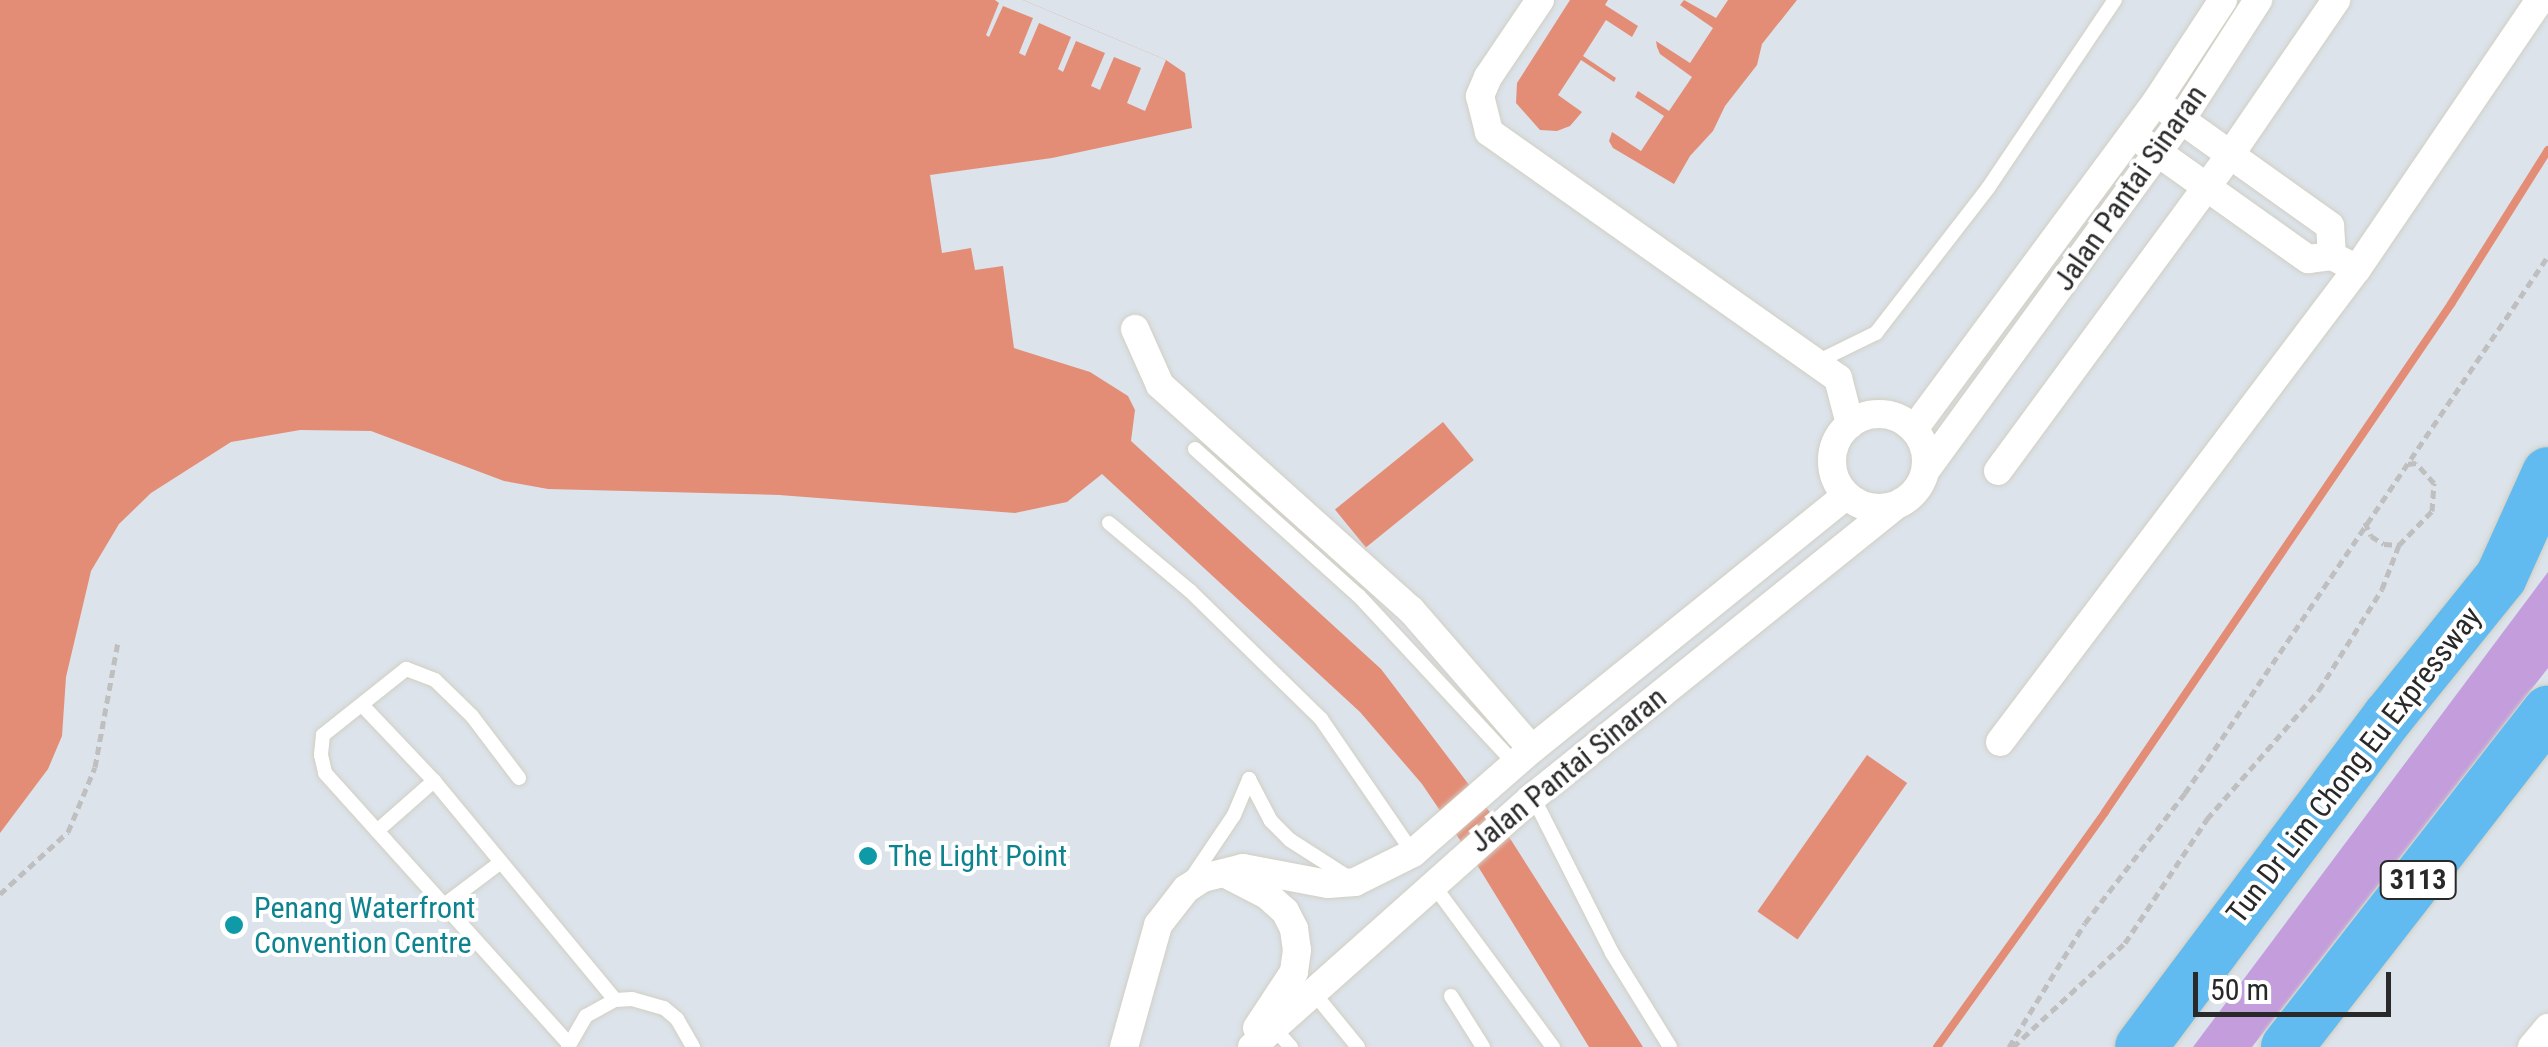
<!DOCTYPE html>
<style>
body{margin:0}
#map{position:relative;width:2548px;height:1047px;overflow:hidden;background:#dce3ea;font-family:"Roboto Condensed",sans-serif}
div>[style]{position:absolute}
.green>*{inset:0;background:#c39ddc}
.water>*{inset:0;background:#e38d77;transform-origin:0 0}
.pier>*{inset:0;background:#dce3ea}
.stream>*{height:8px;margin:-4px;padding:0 4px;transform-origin:4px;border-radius:4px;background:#e38d77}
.path>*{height:5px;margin-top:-2.5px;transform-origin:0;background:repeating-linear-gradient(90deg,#bfbfbf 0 8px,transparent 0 13px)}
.roads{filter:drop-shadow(0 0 2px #d1cfc4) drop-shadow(0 0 2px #d1cfc4)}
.lane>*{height:14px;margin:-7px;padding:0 7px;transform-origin:7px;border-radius:7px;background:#fff}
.street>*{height:28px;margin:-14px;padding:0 14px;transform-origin:14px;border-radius:14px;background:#fff}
.street>.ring{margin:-14px;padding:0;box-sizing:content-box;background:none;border:28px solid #fff;border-radius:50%}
.highway>*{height:52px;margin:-26px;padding:0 26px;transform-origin:26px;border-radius:26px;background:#61bbf0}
.dots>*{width:28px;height:28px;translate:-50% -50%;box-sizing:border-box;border:5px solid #fff;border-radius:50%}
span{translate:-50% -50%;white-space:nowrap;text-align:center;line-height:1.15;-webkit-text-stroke:8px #fff;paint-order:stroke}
.shield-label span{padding:2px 8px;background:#fff;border:2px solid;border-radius:8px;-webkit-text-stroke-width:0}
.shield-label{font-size:28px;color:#292929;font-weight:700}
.street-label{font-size:30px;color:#292929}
.culture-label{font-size:30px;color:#0d838f}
.left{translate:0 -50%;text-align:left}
.scale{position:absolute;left:2193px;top:972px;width:198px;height:45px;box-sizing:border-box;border:5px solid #292929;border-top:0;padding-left:12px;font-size:30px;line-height:35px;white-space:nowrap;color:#292929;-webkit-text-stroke:8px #fff;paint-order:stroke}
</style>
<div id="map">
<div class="green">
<i style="clip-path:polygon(2548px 572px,2548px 668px,2252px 1047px,2193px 1047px)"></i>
</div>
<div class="water">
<i style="clip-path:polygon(0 0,1023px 0,1166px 60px,1185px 73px,1192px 128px,1052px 158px,930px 175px,942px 253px,971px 248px,975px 270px,1003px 266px,1014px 348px,1090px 372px,1128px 396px,1135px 410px,1131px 441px,1381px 669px,1511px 840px,1643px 1047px,1589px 1047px,1479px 868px,1422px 784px,1360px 712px,1102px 474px,1067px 502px,1015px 513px,779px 495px,548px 489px,504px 481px,371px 431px,300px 430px,231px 442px,151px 493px,119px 524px,91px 571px,66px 677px,62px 736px,48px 769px,0 833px)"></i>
<i style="clip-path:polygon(1570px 0,1608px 0,1605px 5px,1638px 26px,1632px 37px,1606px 20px,1583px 56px,1616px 78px,1614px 82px,1581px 60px,1558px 95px,1582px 112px,1570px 126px,1557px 131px,1540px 130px,1516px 103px,1517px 83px)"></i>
<i style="clip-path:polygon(1684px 0,1716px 18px,1728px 0,1797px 0,1762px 44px,1757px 65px,1725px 106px,1713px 131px,1690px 156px,1674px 184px,1613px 148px,1609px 141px,1612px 132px,1641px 151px,1664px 116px,1635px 97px,1638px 91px,1669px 111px,1692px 77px,1660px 54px,1657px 47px,1656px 41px,1690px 63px,1713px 28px,1680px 5px)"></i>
<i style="left:1443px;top:422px;width:49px;height:139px;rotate:51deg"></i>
<i style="left:1867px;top:755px;width:49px;height:191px;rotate:35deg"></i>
</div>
<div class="pier">
<i style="clip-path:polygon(995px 0,1023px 0,1166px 60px,1145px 111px,1127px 103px,1141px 68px,1114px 57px,1100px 90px,1091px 86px,1105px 53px,1076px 41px,1063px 72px,1058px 69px,1071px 37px,1039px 23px,1025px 56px,1019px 53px,1033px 18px,1003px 6px,989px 37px,986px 35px,999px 3px)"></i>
</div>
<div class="stream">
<i style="left:1937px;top:1047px;width:289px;rotate:-54.4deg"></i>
<i style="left:2105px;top:812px;width:615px;rotate:-55.74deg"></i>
<i style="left:2451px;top:304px;width:182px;rotate:-57.8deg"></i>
</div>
<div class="path">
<i style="left:2365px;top:522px;width:15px;rotate:67deg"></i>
<i style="left:2371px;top:536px;width:15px;rotate:32deg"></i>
<i style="left:2384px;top:544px;width:15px;rotate:4deg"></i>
<i style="left:0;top:894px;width:92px;rotate:-42.4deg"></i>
<i style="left:68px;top:832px;width:70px;rotate:-67.4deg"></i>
<i style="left:95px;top:767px;width:127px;rotate:-79.6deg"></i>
<i style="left:2009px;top:1047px;width:145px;rotate:-58.5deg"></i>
<i style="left:2085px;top:923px;width:164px;rotate:-52.4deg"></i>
<i style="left:2185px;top:793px;width:648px;rotate:-55.94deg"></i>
<i style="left:2013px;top:1047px;width:153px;rotate:-42.9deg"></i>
<i style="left:2125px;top:943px;width:149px;rotate:-56.5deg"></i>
<i style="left:2207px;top:819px;width:171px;rotate:-49deg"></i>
<i style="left:2319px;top:690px;width:119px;rotate:-58deg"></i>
<i style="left:2382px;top:589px;width:47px;rotate:-68.9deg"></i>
<i style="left:2399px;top:545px;width:47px;rotate:-45.9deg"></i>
<i style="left:2432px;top:511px;width:28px;rotate:-86deg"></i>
<i style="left:2434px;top:483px;width:27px;rotate:-132deg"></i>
<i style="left:2416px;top:463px;width:9px;rotate:174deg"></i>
</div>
<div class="roads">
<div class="lane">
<i style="left:1817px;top:362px;width:66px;rotate:-26.2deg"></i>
<i style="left:1876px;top:333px;width:183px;rotate:-52.3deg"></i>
<i style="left:1988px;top:188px;width:227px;rotate:-56deg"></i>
<i style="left:1195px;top:449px;width:220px;rotate:41.9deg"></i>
<i style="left:1359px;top:596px;width:229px;rotate:47.1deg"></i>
<i style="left:1109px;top:523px;width:106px;rotate:40deg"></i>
<i style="left:1190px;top:591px;width:183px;rotate:44.3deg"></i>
<i style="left:1321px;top:719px;width:163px;rotate:55.5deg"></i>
<i style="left:362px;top:705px;width:105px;rotate:46.5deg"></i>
<i style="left:434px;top:781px;width:284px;rotate:50.4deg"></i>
<i style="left:519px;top:778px;width:78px;rotate:-127.2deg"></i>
<i style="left:472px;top:716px;width:52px;rotate:-135.8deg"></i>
<i style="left:435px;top:680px;width:31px;rotate:-159deg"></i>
<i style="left:406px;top:669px;width:106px;rotate:141.5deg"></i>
<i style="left:323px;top:735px;width:20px;rotate:96deg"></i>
<i style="left:321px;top:755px;width:18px;rotate:77deg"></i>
<i style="left:325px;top:773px;width:365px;rotate:48deg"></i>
<i style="left:1533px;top:797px;width:175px;rotate:63.1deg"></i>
<i style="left:1612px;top:953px;width:110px;rotate:58.3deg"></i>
<i style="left:377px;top:831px;width:76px;rotate:-41.3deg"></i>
<i style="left:1191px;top:879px;width:77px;rotate:-56.1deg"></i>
<i style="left:1234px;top:815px;width:39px;rotate:-67deg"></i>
<i style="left:1249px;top:779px;width:47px;rotate:62.4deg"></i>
<i style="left:1271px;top:821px;width:27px;rotate:45deg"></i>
<i style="left:1290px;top:840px;width:72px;rotate:32.6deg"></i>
<i style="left:1432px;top:883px;width:204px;rotate:53.6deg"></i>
<i style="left:444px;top:905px;width:71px;rotate:-37deg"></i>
<i style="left:1313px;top:992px;width:71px;rotate:50.7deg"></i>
<i style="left:1451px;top:996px;width:60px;rotate:57.9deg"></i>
<i style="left:1273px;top:1027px;width:27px;rotate:48deg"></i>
<i style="left:568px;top:1047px;width:36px;rotate:-60deg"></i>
<i style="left:586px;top:1016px;width:33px;rotate:-29deg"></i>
<i style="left:615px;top:1000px;width:17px;rotate:-3deg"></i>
<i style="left:632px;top:999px;width:33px;rotate:16deg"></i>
<i style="left:664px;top:1008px;width:17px;rotate:40deg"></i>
<i style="left:677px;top:1019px;width:32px;rotate:60deg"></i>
</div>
<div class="street">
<i style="left:1540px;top:0;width:93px;rotate:124deg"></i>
<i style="left:1488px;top:77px;width:21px;rotate:113deg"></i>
<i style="left:1480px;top:96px;width:37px;rotate:76deg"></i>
<i style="left:1489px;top:132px;width:427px;rotate:35.2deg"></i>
<i style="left:1838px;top:378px;width:48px;rotate:75.4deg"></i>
<i style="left:2169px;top:111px;width:198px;rotate:35.5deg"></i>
<i style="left:2330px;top:226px;width:30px;rotate:86deg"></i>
<i style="left:2146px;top:144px;width:199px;rotate:35.4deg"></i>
<i style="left:2308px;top:259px;width:24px;rotate:-7deg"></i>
<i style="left:2332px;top:256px;width:28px;rotate:27deg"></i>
<i style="left:1135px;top:329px;width:61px;rotate:65.9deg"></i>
<i style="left:1160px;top:385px;width:337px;rotate:41.9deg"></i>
<i style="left:1411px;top:610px;width:184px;rotate:49deg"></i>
<i class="ring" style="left:1832px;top:414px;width:66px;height:66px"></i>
<i style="left:1914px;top:429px;width:407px;rotate:-53.5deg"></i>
<i style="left:2156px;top:102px;width:122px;rotate:-56.7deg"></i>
<i style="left:1926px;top:470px;width:433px;rotate:-53.9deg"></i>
<i style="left:2181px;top:120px;width:143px;rotate:-57.3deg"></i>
<i style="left:1998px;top:471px;width:392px;rotate:-53.7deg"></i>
<i style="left:2230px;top:155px;width:188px;rotate:-55.6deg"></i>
<i style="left:2000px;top:742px;width:593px;rotate:-52.96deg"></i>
<i style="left:2357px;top:269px;width:325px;rotate:-55.8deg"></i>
<i style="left:1230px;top:876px;width:42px;rotate:27.2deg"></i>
<i style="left:1267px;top:895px;width:24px;rotate:42deg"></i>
<i style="left:1285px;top:911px;width:20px;rotate:63deg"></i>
<i style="left:1294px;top:929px;width:21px;rotate:82deg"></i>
<i style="left:1297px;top:950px;width:22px;rotate:98deg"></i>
<i style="left:1294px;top:972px;width:67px;rotate:123.5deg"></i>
<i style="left:1124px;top:1047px;width:127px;rotate:-74.4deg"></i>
<i style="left:1158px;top:925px;width:46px;rotate:-52.1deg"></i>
<i style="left:1186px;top:889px;width:20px;rotate:-33deg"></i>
<i style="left:1203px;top:878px;width:41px;rotate:-14deg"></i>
<i style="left:1243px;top:868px;width:86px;rotate:10.7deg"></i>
<i style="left:1328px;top:884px;width:27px;rotate:-4deg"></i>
<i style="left:1355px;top:882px;width:65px;rotate:-26.6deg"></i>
<i style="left:1413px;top:853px;width:158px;rotate:-41.2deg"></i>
<i style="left:1532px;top:749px;width:403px;rotate:-38.9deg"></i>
<i style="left:1252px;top:1047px;width:376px;rotate:-41.7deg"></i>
<i style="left:1533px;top:797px;width:464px;rotate:-38.8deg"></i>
<i style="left:2532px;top:1047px;width:25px;rotate:-50deg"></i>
</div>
<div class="highway">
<i style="left:2141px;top:1047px;width:412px;rotate:-53.2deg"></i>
<i style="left:2388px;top:717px;width:180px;rotate:-51.1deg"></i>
<i style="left:2501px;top:577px;width:114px;rotate:-65.7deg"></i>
<i style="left:2287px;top:1047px;width:425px;rotate:-52.1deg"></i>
</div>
</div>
<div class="dots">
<i style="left:868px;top:856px;background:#0f9aa8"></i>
<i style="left:234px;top:925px;background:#0f9aa8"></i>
</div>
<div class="shield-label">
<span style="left:2418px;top:880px">3113</span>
</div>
<div class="street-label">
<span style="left:2130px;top:188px;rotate:-55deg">Jalan Pantai Sinaran</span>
<span style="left:2354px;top:765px;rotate:-52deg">Tun Dr Lim Chong Eu Expressway</span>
<span style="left:1568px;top:770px;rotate:-39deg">Jalan Pantai Sinaran</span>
</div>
<div class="culture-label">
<span class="left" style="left:888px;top:856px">The Light Point</span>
<span class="left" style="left:254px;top:925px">Penang Waterfront<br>Convention Centre</span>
</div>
<div class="scale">50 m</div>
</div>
